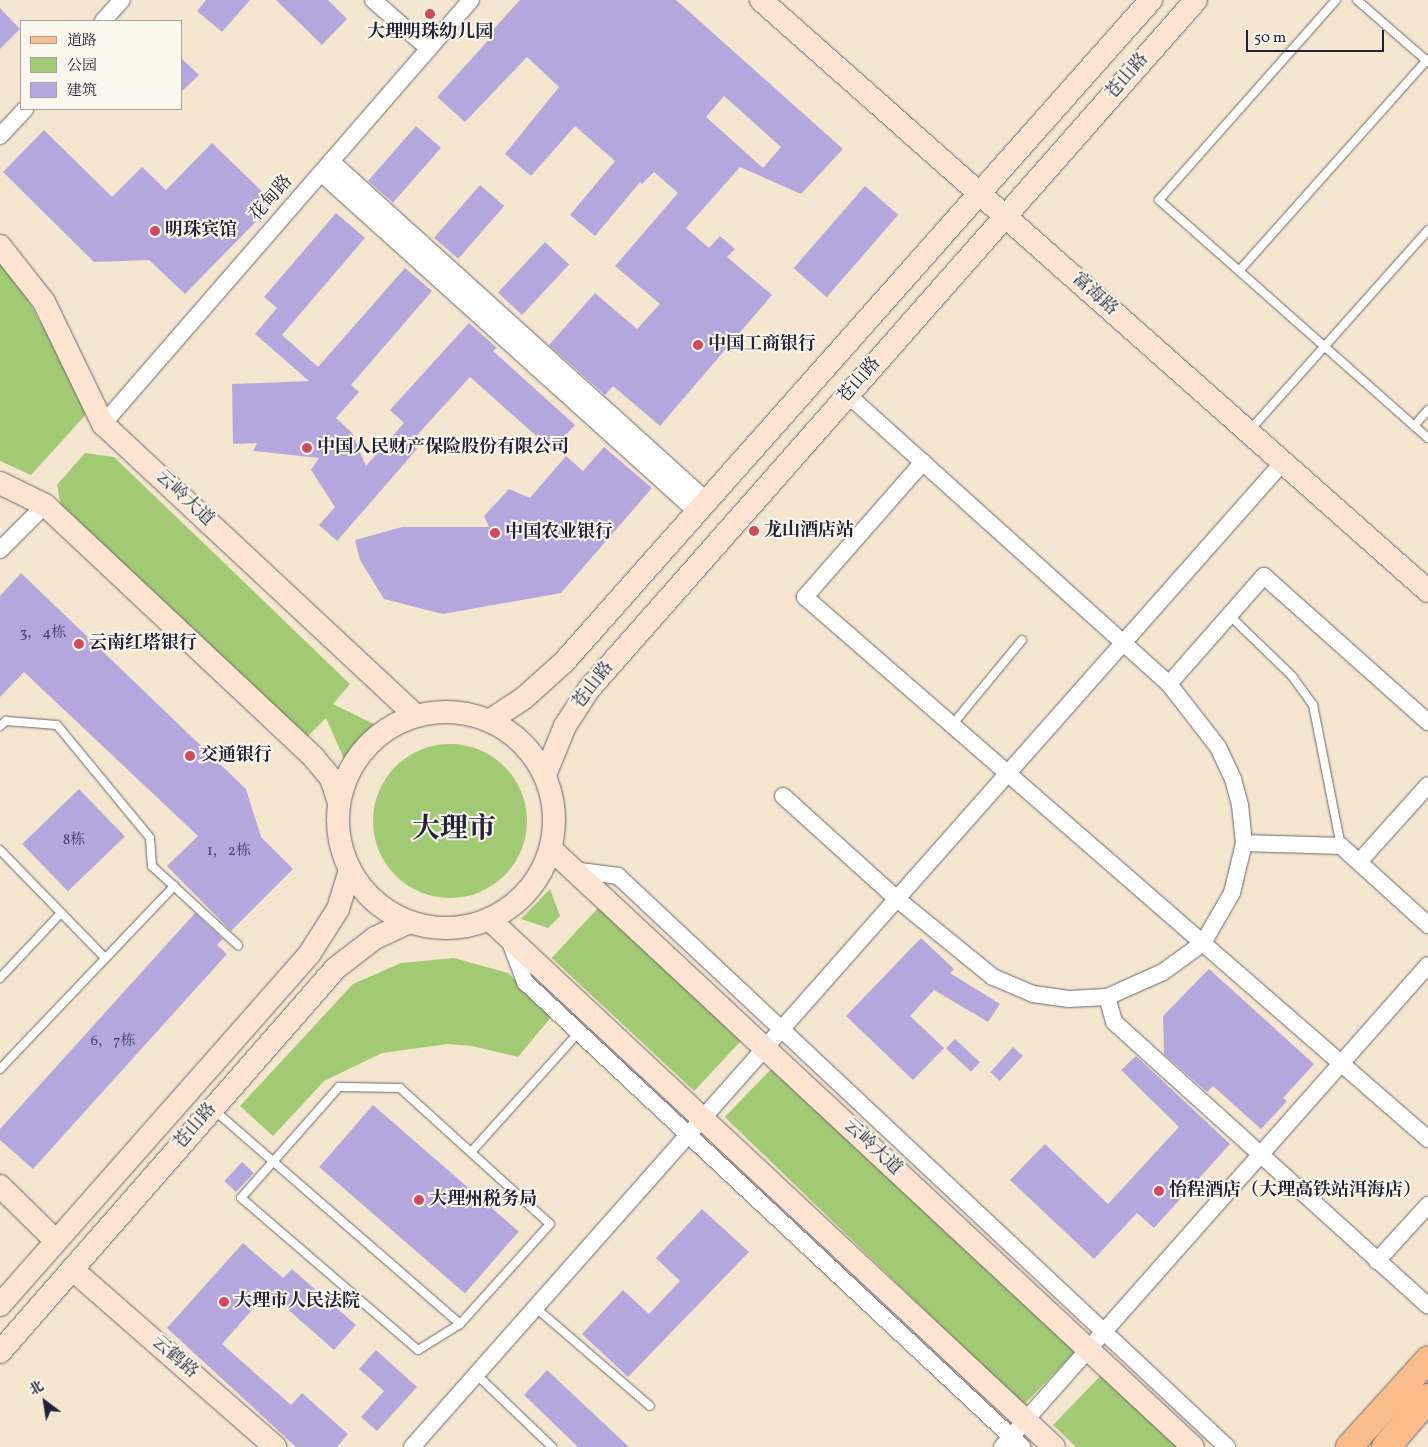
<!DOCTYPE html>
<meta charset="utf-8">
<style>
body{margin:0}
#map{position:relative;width:1428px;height:1447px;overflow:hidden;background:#f5e6cf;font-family:Vollkorn,"Noto Serif SC",serif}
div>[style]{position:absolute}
.green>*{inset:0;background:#a2c973;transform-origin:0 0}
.round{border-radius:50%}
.building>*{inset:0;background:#b5a7de;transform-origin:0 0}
.roads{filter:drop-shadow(0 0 1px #6c676f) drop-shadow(0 0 1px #6c676f)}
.lane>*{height:8px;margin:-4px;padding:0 4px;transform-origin:4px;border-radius:4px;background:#fff}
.street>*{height:16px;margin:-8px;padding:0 8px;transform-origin:8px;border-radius:8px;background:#fff}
.secondary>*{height:22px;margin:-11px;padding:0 11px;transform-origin:11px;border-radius:11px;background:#fde4d1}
.secondary>.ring{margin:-11px;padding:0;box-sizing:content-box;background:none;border:22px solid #fde4d1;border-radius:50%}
.primary>*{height:26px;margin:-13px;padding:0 13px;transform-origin:13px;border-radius:13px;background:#fabc8b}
.highway>*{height:28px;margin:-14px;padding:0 14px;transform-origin:14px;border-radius:14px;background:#fabc8b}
.dots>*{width:14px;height:14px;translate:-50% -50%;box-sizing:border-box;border:2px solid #fbf7ec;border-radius:50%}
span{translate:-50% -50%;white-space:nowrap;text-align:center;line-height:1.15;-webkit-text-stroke:4px #fbf7ec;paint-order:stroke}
.number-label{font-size:15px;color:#474364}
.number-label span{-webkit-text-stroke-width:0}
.poi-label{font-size:18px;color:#22223b;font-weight:700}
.left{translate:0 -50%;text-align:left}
.street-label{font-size:18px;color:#22223b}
.town-label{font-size:28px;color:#22223b;font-weight:700}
.legend{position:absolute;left:20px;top:20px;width:162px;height:90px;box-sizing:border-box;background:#fbf7ec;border:1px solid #a4a2a5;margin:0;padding:6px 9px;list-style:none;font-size:15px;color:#22223b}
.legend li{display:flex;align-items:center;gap:10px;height:25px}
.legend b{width:25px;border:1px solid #a4a2a5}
.north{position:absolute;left:20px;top:1377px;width:50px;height:50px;-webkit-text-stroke:4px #fbf7ec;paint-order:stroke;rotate:329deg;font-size:14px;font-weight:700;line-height:20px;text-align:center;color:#22223b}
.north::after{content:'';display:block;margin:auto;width:18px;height:22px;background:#22223b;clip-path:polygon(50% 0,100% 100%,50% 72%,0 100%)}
.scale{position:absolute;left:1246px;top:30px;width:138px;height:22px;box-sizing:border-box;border:2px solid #22223b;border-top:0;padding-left:6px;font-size:15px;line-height:18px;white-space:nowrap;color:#22223b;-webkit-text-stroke:4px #fbf7ec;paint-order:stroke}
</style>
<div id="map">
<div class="green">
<i style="clip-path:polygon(0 262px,23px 291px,90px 410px,31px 475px,0 461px)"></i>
<i style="clip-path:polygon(85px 453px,114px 457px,350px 684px,333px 704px,378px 726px,345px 761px,326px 718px,307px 737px,62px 512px,57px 485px)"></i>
<i class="round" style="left:373px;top:744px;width:154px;height:154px"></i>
<i style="clip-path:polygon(550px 889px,560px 916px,548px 928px,521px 919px)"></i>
<i style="left:600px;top:906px;width:195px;height:71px;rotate:43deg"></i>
<i style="clip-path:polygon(454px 958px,508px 973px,552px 1016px,518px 1057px,472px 1046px,448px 1044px,382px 1053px,324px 1081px,273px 1136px,240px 1106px,353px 984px,401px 963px)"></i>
<i style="left:779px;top:1061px;width:415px;height:78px;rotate:44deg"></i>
<i style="clip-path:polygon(1107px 1369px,1188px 1447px,1076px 1447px,1053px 1425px)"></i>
</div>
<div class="building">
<i style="clip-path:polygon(206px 0,250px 0,222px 32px,197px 11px)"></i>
<i style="clip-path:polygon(276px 0,328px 0,347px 19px,322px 45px)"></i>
<i style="clip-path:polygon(evenodd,520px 0,676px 0,843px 149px,801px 194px,740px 167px,686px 228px,709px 248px,720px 236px,735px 249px,727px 257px,772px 295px,660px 426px,613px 386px,605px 395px,549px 345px,595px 293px,637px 329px,660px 304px,615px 266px,678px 193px,654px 172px,642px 184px,640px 182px,595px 236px,570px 215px,615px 161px,575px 126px,531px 176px,505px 154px,559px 87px,527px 57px,465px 122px,437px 97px,494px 34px,491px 32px,520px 0,724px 96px,781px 147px,763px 168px,706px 117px,724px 96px)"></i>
<i style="clip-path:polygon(0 8px,20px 29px,0 49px)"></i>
<i style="clip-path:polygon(181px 58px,199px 75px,181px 92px)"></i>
<i style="left:416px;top:126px;width:33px;height:73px;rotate:41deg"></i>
<i style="clip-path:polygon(44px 130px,112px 197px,142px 167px,166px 190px,212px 143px,274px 203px,185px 294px,149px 260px,94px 262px,3px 172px)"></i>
<i style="left:480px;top:185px;width:32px;height:70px;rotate:41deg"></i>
<i style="left:865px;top:186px;width:44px;height:109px;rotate:41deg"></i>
<i style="clip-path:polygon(336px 213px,365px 238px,282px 335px,318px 367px,405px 268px,432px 291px,351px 385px,359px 392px,336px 418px,352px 433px,366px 466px,404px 423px,390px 410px,469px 323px,497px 348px,493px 351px,575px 425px,552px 450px,470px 377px,410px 443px,417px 449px,337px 541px,319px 525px,335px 507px,311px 470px,319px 458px,253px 451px,257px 443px,233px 444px,232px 384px,309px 381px,255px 334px,277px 308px,264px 297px)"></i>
<i style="left:545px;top:242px;width:33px;height:69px;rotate:43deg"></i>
<i style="clip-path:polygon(604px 447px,652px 488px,561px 593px,443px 614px,384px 599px,360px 560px,355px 540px,402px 527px,489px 527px,484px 516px,509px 489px,530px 498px,566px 456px,583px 471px)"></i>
<i style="clip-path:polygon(21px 573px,246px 789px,261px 837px,293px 869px,231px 931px,167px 866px,198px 836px,24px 672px,0 697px,0 596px)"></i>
<i style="left:79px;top:789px;width:66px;height:79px;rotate:46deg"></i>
<i style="clip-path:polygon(195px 913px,223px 939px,217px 945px,227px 954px,33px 1169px,0 1140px,0 1129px)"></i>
<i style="clip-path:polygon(921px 938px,954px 969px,950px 973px,1000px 1004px,988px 1022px,934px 990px,910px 1016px,944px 1048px,913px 1080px,846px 1016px)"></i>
<i style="clip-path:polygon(1209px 969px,1314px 1064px,1283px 1098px,1287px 1101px,1261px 1129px,1213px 1086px,1207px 1092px,1164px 1054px,1163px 1016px)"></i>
<i style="left:955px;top:1039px;width:34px;height:13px;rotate:43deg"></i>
<i style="left:1013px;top:1047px;width:13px;height:34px;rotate:42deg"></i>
<i style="clip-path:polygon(1136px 1056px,1230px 1144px,1154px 1228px,1137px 1213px,1094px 1259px,1010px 1180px,1045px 1144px,1108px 1204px,1179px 1127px,1121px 1070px)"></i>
<i style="left:373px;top:1105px;width:193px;height:82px;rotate:41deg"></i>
<i style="left:242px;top:1162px;width:16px;height:26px;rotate:43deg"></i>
<i style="clip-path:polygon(702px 1209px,749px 1252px,628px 1377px,582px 1334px,623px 1290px,649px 1314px,680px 1281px,656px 1258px)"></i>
<i style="clip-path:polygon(243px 1243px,283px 1278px,292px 1269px,356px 1325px,334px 1350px,268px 1292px,222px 1344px,291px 1405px,302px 1393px,348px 1434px,337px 1447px,296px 1447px,167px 1328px)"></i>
<i style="clip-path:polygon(376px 1350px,417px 1387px,377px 1431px,361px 1417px,384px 1391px,359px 1369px)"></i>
<i style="clip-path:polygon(547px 1370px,629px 1447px,578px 1447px,524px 1395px)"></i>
</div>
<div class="roads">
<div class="lane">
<i style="left:1336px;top:0;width:267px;rotate:131.5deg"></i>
<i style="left:1159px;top:200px;width:359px;rotate:41.5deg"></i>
<i style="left:1357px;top:0;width:94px;rotate:41.1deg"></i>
<i style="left:1239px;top:271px;width:284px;rotate:-48.3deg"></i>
<i style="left:1414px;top:426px;width:21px;rotate:-49deg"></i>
<i style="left:1250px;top:430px;width:268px;rotate:-48.3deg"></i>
<i style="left:1229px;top:615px;width:88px;rotate:44.1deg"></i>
<i style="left:1292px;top:676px;width:36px;rotate:54deg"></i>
<i style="left:1313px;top:705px;width:144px;rotate:78.8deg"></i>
<i style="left:952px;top:725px;width:110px;rotate:-50.5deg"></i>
<i style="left:0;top:726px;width:8px;rotate:-40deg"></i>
<i style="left:6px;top:721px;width:51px;rotate:4.5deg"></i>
<i style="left:57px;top:725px;width:146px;rotate:50.5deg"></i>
<i style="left:150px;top:838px;width:28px;rotate:86deg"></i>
<i style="left:152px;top:866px;width:117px;rotate:42.6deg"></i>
<i style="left:0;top:850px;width:149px;rotate:45.8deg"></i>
<i style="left:0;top:978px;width:89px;rotate:-46.8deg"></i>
<i style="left:0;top:1069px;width:253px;rotate:-46.4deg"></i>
<i style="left:339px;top:1087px;width:61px;rotate:0.9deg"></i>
<i style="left:400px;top:1088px;width:202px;rotate:42.2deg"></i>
<i style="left:550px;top:1224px;width:135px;rotate:132deg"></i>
<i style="left:460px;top:1324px;width:49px;rotate:148.2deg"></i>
<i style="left:418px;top:1350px;width:233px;rotate:-139.3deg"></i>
<i style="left:241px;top:1198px;width:148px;rotate:-48.6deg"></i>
<i style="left:214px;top:1110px;width:326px;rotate:41deg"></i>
<i style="left:472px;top:1151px;width:160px;rotate:-48deg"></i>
<i style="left:536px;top:1308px;width:150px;rotate:40.7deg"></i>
<i style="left:477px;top:1375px;width:104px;rotate:43.8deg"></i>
</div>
<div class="street">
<i style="left:373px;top:0;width:74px;rotate:41.2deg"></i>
<i style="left:103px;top:21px;width:28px;rotate:-48deg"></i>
<i style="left:0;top:136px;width:37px;rotate:-47deg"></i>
<i style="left:331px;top:161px;width:508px;rotate:42.13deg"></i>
<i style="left:321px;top:173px;width:508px;rotate:42.05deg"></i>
<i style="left:103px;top:424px;width:561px;rotate:-49.04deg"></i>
<i style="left:923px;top:462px;width:179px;rotate:131.2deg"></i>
<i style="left:805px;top:597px;width:826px;rotate:41.02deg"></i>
<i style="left:0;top:550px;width:64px;rotate:-45deg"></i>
<i style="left:1169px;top:684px;width:144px;rotate:-48.7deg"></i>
<i style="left:1264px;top:576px;width:220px;rotate:41.7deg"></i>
<i style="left:783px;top:796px;width:154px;rotate:42.1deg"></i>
<i style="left:897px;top:899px;width:124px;rotate:39.1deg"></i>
<i style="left:993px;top:977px;width:43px;rotate:23deg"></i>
<i style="left:1033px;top:994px;width:36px;rotate:8deg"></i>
<i style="left:1069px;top:999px;width:38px;rotate:-3deg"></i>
<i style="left:1107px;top:997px;width:61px;rotate:-24.1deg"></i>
<i style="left:1163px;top:972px;width:49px;rotate:-35.9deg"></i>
<i style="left:1203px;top:943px;width:58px;rotate:-59.9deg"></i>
<i style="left:1232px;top:893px;width:51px;rotate:-76.5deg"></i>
<i style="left:1244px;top:843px;width:38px;rotate:-96deg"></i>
<i style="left:1240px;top:805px;width:27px;rotate:-105deg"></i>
<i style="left:1233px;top:779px;width:35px;rotate:-115deg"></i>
<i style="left:1218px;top:747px;width:80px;rotate:-127.9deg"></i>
<i style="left:1169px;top:684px;width:432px;rotate:-138deg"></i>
<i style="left:1244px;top:843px;width:97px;rotate:1.8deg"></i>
<i style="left:1341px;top:846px;width:118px;rotate:42.2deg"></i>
<i style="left:1359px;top:862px;width:103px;rotate:-48.1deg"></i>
<i style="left:573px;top:870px;width:45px;rotate:7.6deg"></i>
<i style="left:618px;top:876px;width:835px;rotate:43.16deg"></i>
<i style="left:510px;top:942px;width:43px;rotate:69.4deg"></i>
<i style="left:525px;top:982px;width:681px;rotate:43.09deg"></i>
<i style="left:1107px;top:997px;width:26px;rotate:74deg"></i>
<i style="left:1114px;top:1022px;width:423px;rotate:42.1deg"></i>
<i style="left:1377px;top:1261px;width:76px;rotate:-47.7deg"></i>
<i style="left:412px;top:1447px;width:1315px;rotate:-48.51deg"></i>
<i style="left:1002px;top:1447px;width:643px;rotate:-48.53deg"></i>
</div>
<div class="secondary">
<i style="left:761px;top:0;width:891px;rotate:41.54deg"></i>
<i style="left:0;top:246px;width:71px;rotate:51.8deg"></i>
<i style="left:44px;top:302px;width:136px;rotate:64.2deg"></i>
<i style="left:103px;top:424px;width:428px;rotate:43deg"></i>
<i style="left:0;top:483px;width:50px;rotate:26.1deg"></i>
<i style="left:45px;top:505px;width:369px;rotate:43.2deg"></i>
<i style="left:314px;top:758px;width:26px;rotate:50deg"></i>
<i style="left:331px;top:778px;width:25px;rotate:72deg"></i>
<i class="ring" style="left:338px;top:712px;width:194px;height:194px"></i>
<i style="left:489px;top:721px;width:42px;rotate:-33.3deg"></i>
<i style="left:524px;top:698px;width:54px;rotate:-42deg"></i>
<i style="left:564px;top:662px;width:885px;rotate:-48.44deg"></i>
<i style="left:545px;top:775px;width:53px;rotate:-67.8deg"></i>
<i style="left:565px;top:726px;width:44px;rotate:-57deg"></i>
<i style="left:589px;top:689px;width:918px;rotate:-48.62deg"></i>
<i style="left:551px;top:849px;width:877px;rotate:42.97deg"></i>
<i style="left:489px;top:919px;width:773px;rotate:43.06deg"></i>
<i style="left:0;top:1186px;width:78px;rotate:44.5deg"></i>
<i style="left:72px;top:1269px;width:270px;rotate:41.2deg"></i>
<i style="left:0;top:1305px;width:469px;rotate:-48.6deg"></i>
<i style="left:310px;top:953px;width:52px;rotate:-57.5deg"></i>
<i style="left:338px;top:909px;width:41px;rotate:-72.9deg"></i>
<i style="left:0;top:1352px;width:510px;rotate:-48.81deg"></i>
<i style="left:336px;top:968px;width:49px;rotate:-37.6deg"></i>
<i style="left:375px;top:938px;width:38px;rotate:-25deg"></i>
</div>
<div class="primary">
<i style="left:1349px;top:1447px;width:118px;rotate:-47.8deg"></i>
</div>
<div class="highway">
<i style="left:1386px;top:1447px;width:65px;rotate:-49.4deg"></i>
</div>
</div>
<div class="dots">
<i style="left:430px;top:14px;background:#d1495b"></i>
<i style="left:155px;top:231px;background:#d1495b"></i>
<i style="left:698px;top:345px;background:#d1495b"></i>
<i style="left:307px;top:448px;background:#d1495b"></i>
<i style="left:754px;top:531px;background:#d1495b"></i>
<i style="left:495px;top:533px;background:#d1495b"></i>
<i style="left:79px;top:644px;background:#d1495b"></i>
<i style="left:190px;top:756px;background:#d1495b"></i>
<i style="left:1159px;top:1191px;background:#d1495b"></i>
<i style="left:419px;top:1200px;background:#d1495b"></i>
<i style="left:224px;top:1302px;background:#d1495b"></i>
</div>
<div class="number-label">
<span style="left:43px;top:634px">3，4栋</span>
<span style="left:74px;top:841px">8栋</span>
<span style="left:229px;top:852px">1，2栋</span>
<span style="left:113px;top:1042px">6，7栋</span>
</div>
<div class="poi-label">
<span style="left:430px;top:33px">大理明珠幼儿园</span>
<span class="left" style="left:165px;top:231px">明珠宾馆</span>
<span class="left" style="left:708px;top:345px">中国工商银行</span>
<span class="left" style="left:317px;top:448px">中国人民财产保险股份有限公司</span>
<span class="left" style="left:764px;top:531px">龙山酒店站</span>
<span class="left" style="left:505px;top:533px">中国农业银行</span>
<span class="left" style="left:89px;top:644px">云南红塔银行</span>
<span class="left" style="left:200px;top:756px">交通银行</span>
<span class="left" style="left:1169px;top:1191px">怡程酒店（大理高铁站洱海店）</span>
<span class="left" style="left:429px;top:1200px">大理州税务局</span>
<span class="left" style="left:234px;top:1302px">大理市人民法院</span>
</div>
<div class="street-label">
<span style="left:1128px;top:77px;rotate:-49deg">苍山路</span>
<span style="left:272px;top:199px;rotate:-49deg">花甸路</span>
<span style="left:1094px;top:295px;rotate:42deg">富海路</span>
<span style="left:860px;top:381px;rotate:-49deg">苍山路</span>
<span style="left:184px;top:499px;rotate:43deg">云岭大道</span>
<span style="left:594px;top:686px;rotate:-52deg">苍山路</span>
<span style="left:196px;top:1127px;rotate:-49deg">苍山路</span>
<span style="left:872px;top:1148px;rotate:43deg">云岭大道</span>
<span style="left:174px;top:1358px;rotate:41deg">云鹤路</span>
</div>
<div class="town-label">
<span style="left:454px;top:830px">大理市</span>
</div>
<ul class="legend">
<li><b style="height:6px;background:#fabc8b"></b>道路</li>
<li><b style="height:14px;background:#a2c973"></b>公园</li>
<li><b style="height:14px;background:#b5a7de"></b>建筑</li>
</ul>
<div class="north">北</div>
<div class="scale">50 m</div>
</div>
